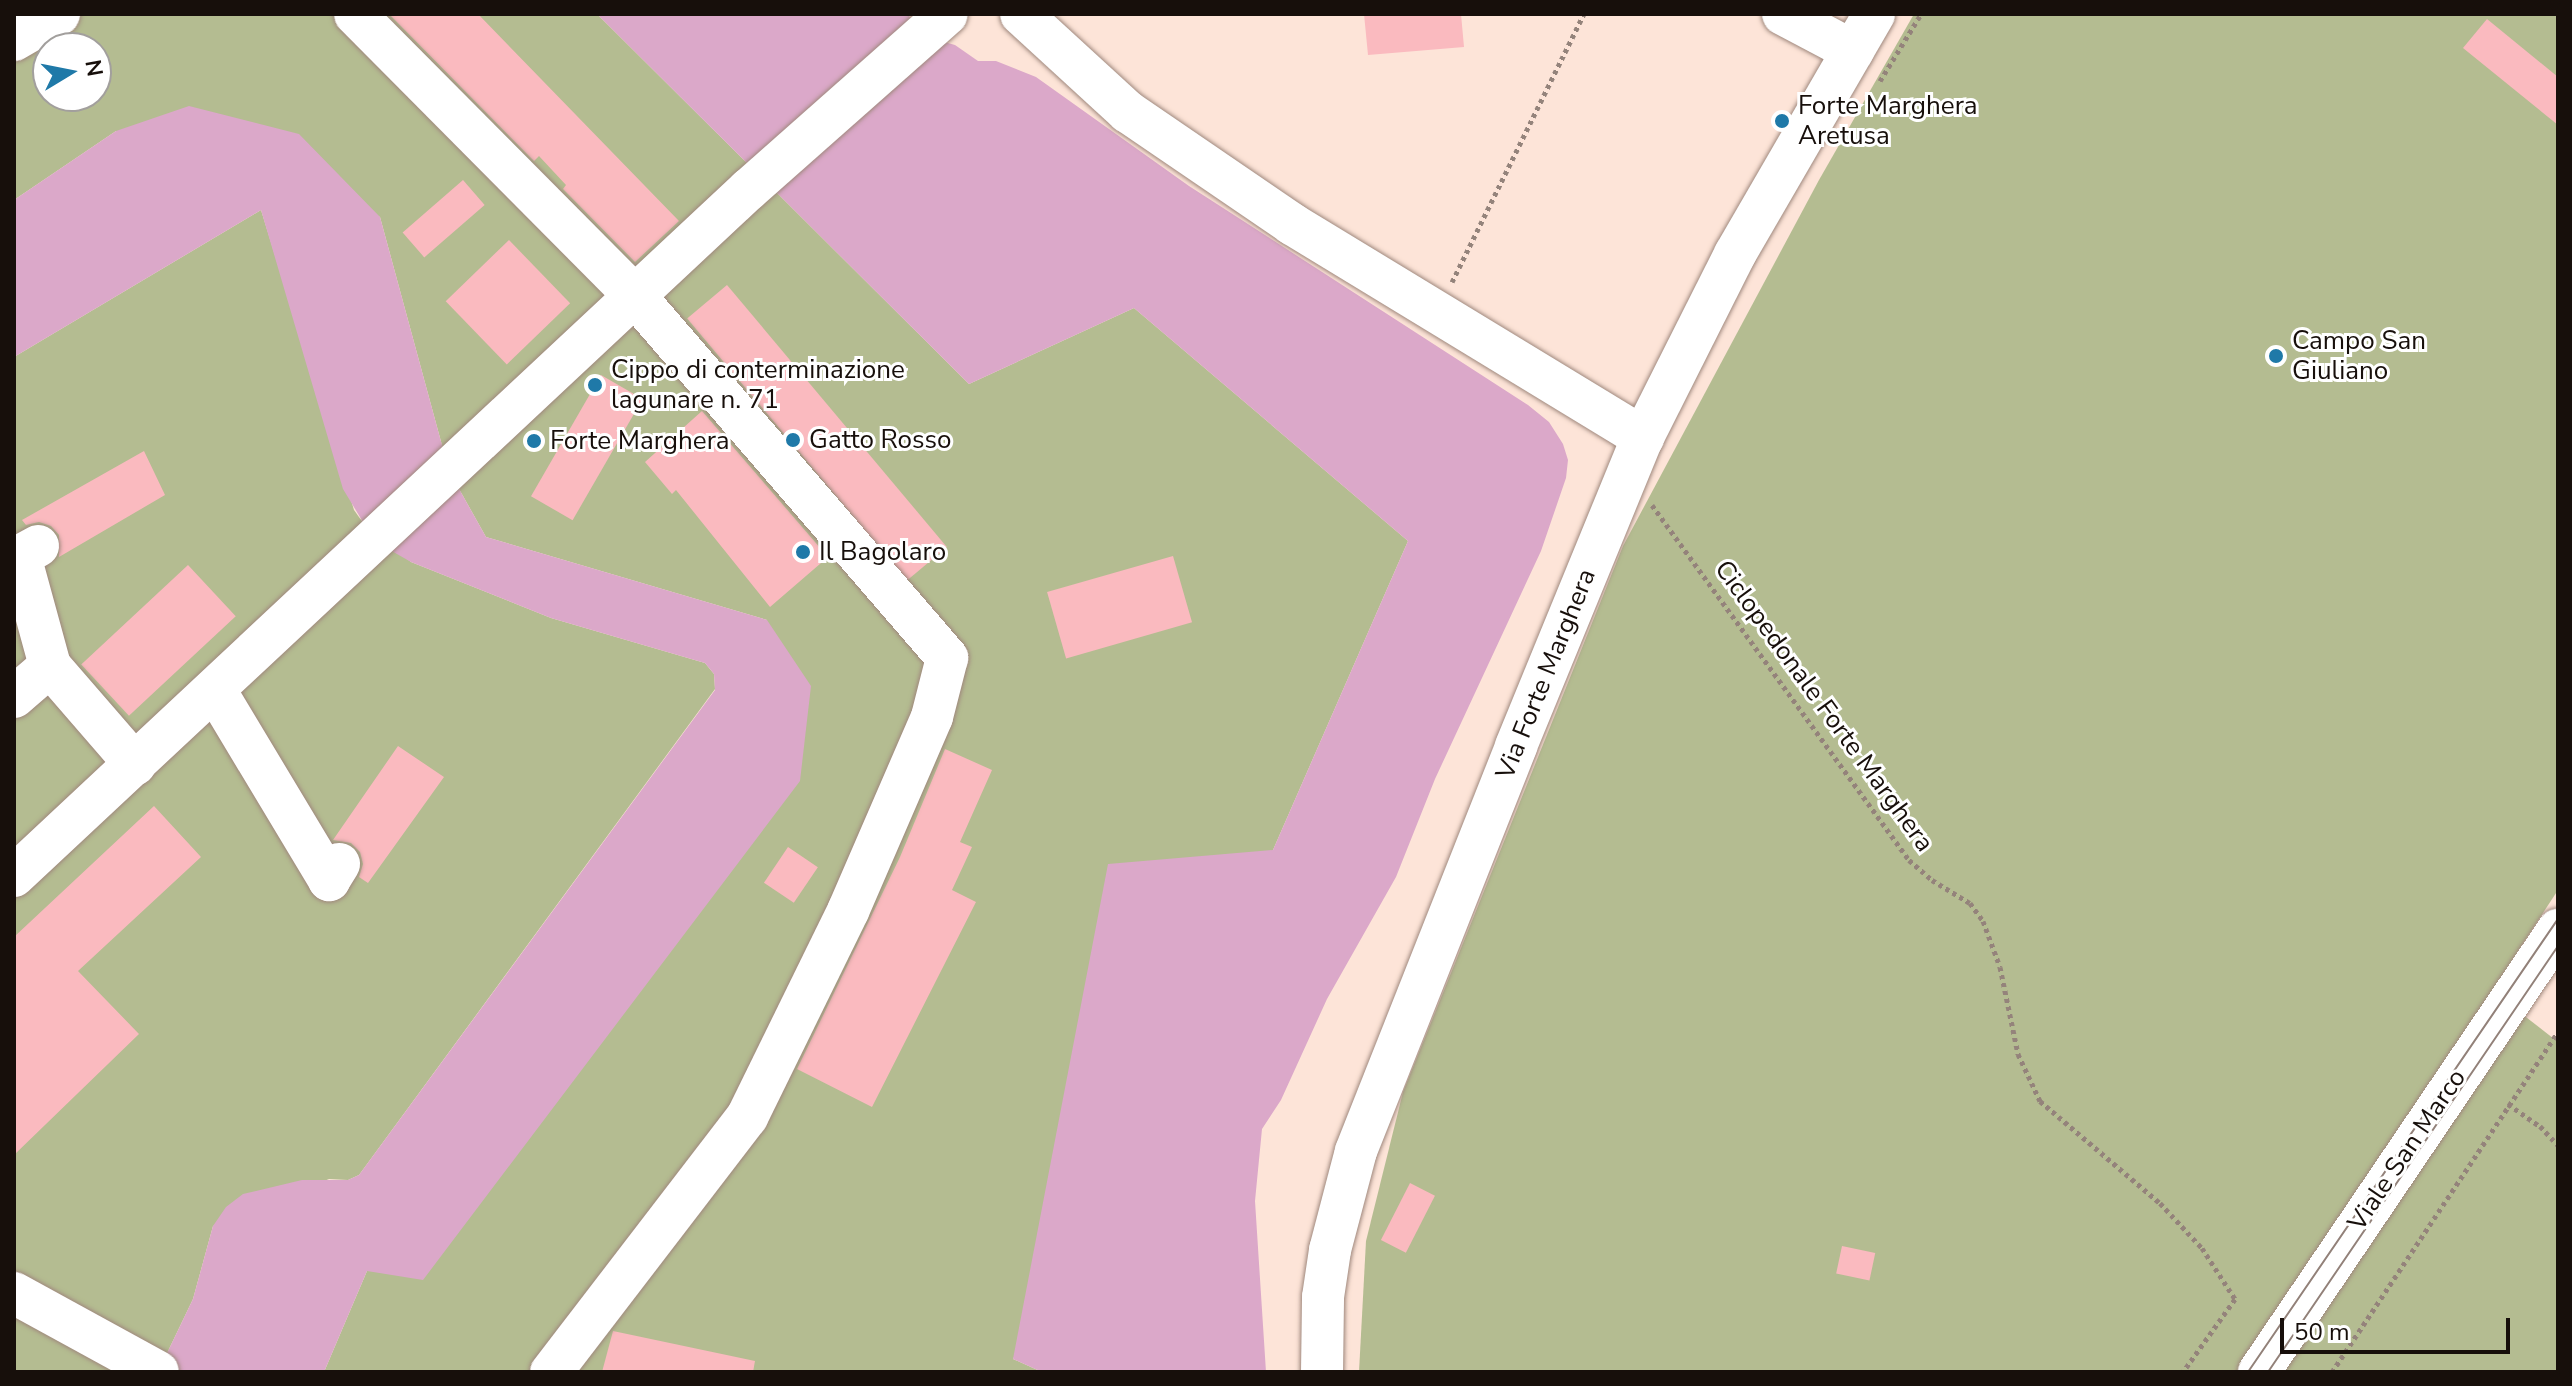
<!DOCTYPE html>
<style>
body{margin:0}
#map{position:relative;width:2572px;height:1386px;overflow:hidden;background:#fde4d8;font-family:"Nunito Sans",sans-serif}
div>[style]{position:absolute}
.green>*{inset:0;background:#b4bc91}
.water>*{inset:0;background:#dba8c9}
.building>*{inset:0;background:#fababf;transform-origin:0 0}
.path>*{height:5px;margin-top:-2.5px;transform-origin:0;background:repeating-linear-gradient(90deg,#94837b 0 4px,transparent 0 8px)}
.roads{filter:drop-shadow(0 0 2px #9f887d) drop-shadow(0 0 2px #9f887d)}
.minor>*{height:42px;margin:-21px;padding:0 21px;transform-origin:21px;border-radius:21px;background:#fff}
.tram>*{height:2px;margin:-1px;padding:0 1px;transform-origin:1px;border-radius:1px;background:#928179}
.dots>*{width:22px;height:22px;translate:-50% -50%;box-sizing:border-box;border:4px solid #fff;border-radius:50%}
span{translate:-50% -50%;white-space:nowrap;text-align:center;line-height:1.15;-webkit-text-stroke:6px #fff;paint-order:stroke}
.poi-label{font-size:26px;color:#170f0b}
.left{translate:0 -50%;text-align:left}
.street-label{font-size:26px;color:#170f0b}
.frame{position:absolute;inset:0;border:16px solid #170f0b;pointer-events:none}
.north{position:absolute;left:32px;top:32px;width:80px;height:80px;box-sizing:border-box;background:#fff;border:2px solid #a29f9d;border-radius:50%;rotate:80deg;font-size:22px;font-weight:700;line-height:32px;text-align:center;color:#170f0b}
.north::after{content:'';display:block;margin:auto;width:28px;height:36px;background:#1f79a8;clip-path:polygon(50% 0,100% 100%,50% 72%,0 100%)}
.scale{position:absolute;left:2280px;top:1318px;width:230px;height:36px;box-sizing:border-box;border:4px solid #170f0b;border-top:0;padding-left:10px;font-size:24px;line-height:28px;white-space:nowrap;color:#170f0b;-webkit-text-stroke:6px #fff;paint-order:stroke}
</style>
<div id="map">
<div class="green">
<i style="clip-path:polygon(evenodd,14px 14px,597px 14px,969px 384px,1134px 308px,1408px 541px,1273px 850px,1013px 1359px,1042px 1372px,324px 1372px,367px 1271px,767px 620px,486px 537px,449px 471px,380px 217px,116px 131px,14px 200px,14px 14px,48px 48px,96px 48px,96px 96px,48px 96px,48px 48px)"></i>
<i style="clip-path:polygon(1914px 14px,2558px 14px,2558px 890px,2242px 1372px,1359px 1372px,1366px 1241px,1403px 1092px,1623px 546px,1819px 180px)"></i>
<i style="clip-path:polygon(261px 210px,354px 510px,366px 527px,411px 562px,551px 618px,705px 663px,714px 674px,715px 689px,359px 1175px,348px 1180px,329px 1179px,213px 1226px,193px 1299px,158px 1372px,14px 1372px,14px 357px)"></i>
<i style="clip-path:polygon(2522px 1014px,2558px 1042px,2558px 1372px,2277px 1372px)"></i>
</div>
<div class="water">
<i style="clip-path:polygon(597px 14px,907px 14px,930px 38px,955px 45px,978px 61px,996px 61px,1036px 77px,1189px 186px,1528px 405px,1549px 422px,1563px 444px,1568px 460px,1566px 478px,1541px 551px,1435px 779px,1396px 877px,1327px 999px,1281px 1100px,1262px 1129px,1255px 1201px,1266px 1372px,1042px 1372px,1013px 1359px,1108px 864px,1273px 850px,1408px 541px,1134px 308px,969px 384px)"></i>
<i style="clip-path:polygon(189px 106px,299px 134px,380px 217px,449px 471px,486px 537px,767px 620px,811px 686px,800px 781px,423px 1280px,367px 1271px,324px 1372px,158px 1372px,193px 1299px,213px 1226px,226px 1207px,243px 1194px,302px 1180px,348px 1180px,359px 1175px,715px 690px,714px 674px,705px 663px,551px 618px,411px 562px,390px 550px,366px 527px,343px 489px,261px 210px,14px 357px,14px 200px,116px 131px)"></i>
</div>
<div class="building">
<i style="clip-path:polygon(389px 14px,478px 14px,679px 221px,635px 262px,563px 189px,566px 185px,539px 156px,534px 161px)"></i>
<i style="clip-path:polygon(1364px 14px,1461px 14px,1464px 47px,1368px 55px)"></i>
<i style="clip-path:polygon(2487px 19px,2558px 77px,2558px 125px,2463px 48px)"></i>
<i style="left:463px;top:180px;width:33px;height:80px;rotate:49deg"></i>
<i style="left:509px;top:240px;width:88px;height:88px;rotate:46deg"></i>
<i style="left:727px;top:285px;width:342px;height:52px;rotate:50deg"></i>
<i style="left:601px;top:375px;width:48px;height:140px;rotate:30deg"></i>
<i style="clip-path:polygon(702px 411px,828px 557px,770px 607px,676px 490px,672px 494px,645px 462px)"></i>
<i style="clip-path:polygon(144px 451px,165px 495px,59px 557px,59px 535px,51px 526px,39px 522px,26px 525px,22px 520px)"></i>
<i style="left:1173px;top:556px;width:69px;height:131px;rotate:74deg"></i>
<i style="left:188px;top:565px;width:70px;height:146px;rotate:47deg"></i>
<i style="clip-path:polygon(398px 746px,444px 777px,368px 883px,359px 877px,363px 864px,360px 852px,351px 843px,333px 840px)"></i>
<i style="clip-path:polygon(945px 749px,992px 770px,960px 842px,972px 847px,952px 890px,976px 902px,872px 1107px,797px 1069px,900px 857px)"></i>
<i style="clip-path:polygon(154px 806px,201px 857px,78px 971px,139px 1034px,14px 1155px,14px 937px)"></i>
<i style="left:788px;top:847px;width:36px;height:43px;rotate:34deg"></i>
<i style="left:1410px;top:1183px;width:28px;height:64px;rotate:27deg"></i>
<i style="left:1842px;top:1246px;width:34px;height:28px;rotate:12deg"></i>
<i style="clip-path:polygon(613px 1331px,755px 1361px,753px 1372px,602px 1372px)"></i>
</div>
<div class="path">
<i style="left:1880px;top:81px;width:79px;rotate:-58.5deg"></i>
<i style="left:1452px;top:282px;width:299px;rotate:-63.8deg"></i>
<i style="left:1652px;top:505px;width:438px;rotate:54.1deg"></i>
<i style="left:1909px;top:860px;width:30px;rotate:41deg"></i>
<i style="left:1932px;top:880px;width:44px;rotate:31.2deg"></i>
<i style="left:1970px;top:903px;width:22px;rotate:54deg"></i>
<i style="left:1983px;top:921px;width:49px;rotate:69.7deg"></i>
<i style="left:2000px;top:967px;width:89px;rotate:78.3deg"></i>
<i style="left:2018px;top:1054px;width:52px;rotate:64.9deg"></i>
<i style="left:2040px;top:1101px;width:157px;rotate:40.4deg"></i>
<i style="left:2160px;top:1203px;width:62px;rotate:47deg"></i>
<i style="left:2202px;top:1248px;width:61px;rotate:57.1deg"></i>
<i style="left:2235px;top:1299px;width:90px;rotate:125.5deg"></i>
<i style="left:2508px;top:1104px;width:39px;rotate:35deg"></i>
<i style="left:2540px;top:1126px;width:26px;rotate:47deg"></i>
<i style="left:2332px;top:1372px;width:408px;rotate:-56.4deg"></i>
</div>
<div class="roads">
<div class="minor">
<i style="left:355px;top:14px;width:397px;rotate:45.2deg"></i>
<i style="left:635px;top:296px;width:478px;rotate:49.2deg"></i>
<i style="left:947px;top:658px;width:61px;rotate:104.3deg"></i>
<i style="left:932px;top:717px;width:211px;rotate:113.4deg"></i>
<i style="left:848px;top:911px;width:229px;rotate:116.1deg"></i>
<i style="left:747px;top:1117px;width:322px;rotate:127.5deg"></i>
<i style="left:1021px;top:14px;width:145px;rotate:42.5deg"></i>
<i style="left:1128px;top:112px;width:199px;rotate:34.3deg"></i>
<i style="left:1292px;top:224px;width:411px;rotate:31.3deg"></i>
<i style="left:1783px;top:14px;width:79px;rotate:27.9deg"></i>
<i style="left:14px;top:40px;width:52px;rotate:-30deg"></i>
<i style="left:38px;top:546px;width:21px;rotate:151deg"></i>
<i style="left:20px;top:556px;width:114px;rotate:74.7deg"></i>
<i style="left:215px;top:690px;width:222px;rotate:59deg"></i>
<i style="left:329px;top:880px;width:19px;rotate:-58deg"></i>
<i style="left:14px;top:697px;width:48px;rotate:-40.7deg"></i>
<i style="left:50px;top:666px;width:130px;rotate:49.1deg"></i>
<i style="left:14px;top:876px;width:1006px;rotate:-43.07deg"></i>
<i style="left:749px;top:189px;width:264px;rotate:-41.5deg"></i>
<i style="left:14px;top:1293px;width:164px;rotate:28.7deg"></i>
<i style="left:1322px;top:1372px;width:75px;rotate:-89.2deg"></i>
<i style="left:1323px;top:1297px;width:48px;rotate:-81.5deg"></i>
<i style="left:1330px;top:1250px;width:102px;rotate:-75.3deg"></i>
<i style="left:1356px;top:1151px;width:435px;rotate:-68.4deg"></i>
<i style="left:1516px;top:746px;width:334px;rotate:-67.7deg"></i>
<i style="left:1643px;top:437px;width:205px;rotate:-63.3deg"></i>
<i style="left:1735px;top:254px;width:277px;rotate:-59.9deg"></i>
<i style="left:2259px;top:1372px;width:534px;rotate:-55.92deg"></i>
</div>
</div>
<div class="tram">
<i style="left:2248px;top:1372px;width:549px;rotate:-55.62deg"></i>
<i style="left:2268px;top:1372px;width:515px;rotate:-55.75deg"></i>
</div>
<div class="dots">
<i style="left:1782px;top:121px;background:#1f79a8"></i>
<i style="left:2276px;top:356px;background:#1f79a8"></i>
<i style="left:595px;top:385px;background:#1f79a8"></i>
<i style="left:793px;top:440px;background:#1f79a8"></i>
<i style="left:534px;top:441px;background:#1f79a8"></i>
<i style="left:803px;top:552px;background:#1f79a8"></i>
</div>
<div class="poi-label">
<span class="left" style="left:1798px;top:121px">Forte Marghera<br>Aretusa</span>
<span class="left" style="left:2292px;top:356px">Campo San<br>Giuliano</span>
<span class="left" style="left:611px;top:385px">Cippo di conterminazione<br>lagunare n. 71</span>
<span class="left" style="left:809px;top:440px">Gatto Rosso</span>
<span class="left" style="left:550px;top:441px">Forte Marghera</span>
<span class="left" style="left:819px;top:552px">Il Bagolaro</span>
</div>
<div class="street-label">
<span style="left:1546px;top:674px;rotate:-68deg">Via Forte Marghera</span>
<span style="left:1824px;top:706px;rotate:54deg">Ciclopedonale Forte Marghera</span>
<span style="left:2407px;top:1150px;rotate:-56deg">Viale San Marco</span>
</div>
<div class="frame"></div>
<div class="north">N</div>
<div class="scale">50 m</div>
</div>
